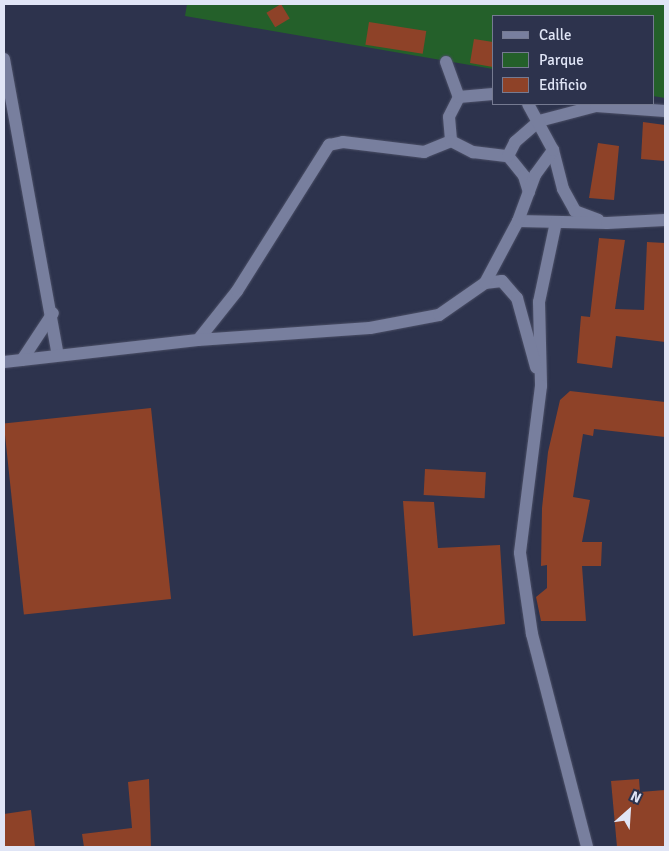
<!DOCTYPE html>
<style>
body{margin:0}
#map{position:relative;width:669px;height:851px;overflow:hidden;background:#2d334d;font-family:Signika,sans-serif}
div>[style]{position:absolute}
.green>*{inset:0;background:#24602a}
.building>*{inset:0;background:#8e4228;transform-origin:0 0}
.roads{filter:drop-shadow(0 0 1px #4b4f66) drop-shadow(0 0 1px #4b4f66)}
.minor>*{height:12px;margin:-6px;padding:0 6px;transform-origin:6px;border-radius:6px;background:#787f9e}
span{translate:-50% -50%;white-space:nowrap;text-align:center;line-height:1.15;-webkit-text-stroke:4px #2d334d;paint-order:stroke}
.frame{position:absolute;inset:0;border:5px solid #e0e5f6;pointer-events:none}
.legend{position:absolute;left:492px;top:15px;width:162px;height:90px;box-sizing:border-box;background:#2d334d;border:1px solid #757a91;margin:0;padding:6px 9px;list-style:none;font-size:15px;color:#e0e5f6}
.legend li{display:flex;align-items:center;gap:10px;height:25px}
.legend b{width:25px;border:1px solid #757a91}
.north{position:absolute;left:604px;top:786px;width:50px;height:50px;-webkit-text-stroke:4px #2d334d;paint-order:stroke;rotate:26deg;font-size:14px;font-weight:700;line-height:20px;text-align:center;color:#e0e5f6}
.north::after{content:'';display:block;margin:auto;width:18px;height:22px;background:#e0e5f6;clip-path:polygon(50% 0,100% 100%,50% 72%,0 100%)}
</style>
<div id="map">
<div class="green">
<i style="clip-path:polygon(187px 4px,665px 4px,665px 98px,653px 96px,653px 16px,493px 16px,493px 69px,185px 16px)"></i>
</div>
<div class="building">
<i style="left:281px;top:4px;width:17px;height:17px;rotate:59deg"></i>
<i style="left:369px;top:22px;width:58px;height:23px;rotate:9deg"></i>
<i style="clip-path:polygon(474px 39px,493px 42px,493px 67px,470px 63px)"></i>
<i style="clip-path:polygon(643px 122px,665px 125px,665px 161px,641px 159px)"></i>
<i style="clip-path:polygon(598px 143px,619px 146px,614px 200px,589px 198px)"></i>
<i style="clip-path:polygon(599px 238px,625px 240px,615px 309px,644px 310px,647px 242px,665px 243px,665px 342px,616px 336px,612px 368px,577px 363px,581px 316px,590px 317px)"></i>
<i style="clip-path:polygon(570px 391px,665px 402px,665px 437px,594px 429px,593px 436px,583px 434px,573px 497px,590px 500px,582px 542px,602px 542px,601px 566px,582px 566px,586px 621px,541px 621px,536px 597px,547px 588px,547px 565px,541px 566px,542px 508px,548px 452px,560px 400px)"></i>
<i style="left:151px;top:408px;width:192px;height:148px;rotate:84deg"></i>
<i style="left:425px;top:469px;width:61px;height:26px;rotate:3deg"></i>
<i style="clip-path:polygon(403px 501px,434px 502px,438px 548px,500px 545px,505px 624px,413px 636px)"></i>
<i style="clip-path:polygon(149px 779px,151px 847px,84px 847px,82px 834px,132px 828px,128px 782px)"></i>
<i style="clip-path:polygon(639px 779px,640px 792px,665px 790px,665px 847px,617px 847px,611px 781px)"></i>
<i style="clip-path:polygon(31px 810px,35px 847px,4px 847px,4px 814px)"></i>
</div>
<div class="roads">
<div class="minor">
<i style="left:4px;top:59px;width:301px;rotate:79.7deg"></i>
<i style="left:446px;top:62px;width:37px;rotate:70deg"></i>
<i style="left:459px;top:97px;width:22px;rotate:117deg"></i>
<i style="left:449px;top:117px;width:24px;rotate:85deg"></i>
<i style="left:459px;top:97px;width:34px;rotate:-5deg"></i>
<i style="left:553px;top:150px;width:40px;rotate:75.6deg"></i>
<i style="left:563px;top:189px;width:25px;rotate:61deg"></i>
<i style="left:575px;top:211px;width:25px;rotate:21deg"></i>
<i style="left:508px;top:156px;width:26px;rotate:51deg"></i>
<i style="left:524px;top:176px;width:17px;rotate:73deg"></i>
<i style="left:518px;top:221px;width:89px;rotate:1.3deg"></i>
<i style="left:607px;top:223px;width:58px;rotate:-3deg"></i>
<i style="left:556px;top:222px;width:82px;rotate:102deg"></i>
<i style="left:539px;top:302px;width:84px;rotate:88.6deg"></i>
<i style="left:541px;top:386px;width:168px;rotate:97.2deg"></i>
<i style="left:520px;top:553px;width:82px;rotate:81.6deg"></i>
<i style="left:532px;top:634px;width:220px;rotate:75.5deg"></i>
<i style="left:485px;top:283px;width:17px;rotate:-7deg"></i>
<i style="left:502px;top:281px;width:23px;rotate:49deg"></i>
<i style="left:517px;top:298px;width:72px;rotate:74.6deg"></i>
<i style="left:198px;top:340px;width:63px;rotate:-51.5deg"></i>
<i style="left:237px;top:291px;width:173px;rotate:-57.8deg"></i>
<i style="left:329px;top:145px;width:14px;rotate:-12deg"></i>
<i style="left:343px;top:142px;width:82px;rotate:7deg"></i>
<i style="left:424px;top:152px;width:29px;rotate:-22deg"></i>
<i style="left:451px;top:141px;width:25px;rotate:27deg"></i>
<i style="left:473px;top:152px;width:35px;rotate:7deg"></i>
<i style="left:508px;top:156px;width:16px;rotate:-63deg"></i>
<i style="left:515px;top:142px;width:32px;rotate:-41deg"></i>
<i style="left:539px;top:121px;width:59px;rotate:-14.7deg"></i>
<i style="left:596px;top:106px;width:69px;rotate:4.1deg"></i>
<i style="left:22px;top:360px;width:56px;rotate:-56.6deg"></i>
<i style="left:4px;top:362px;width:195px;rotate:-6.5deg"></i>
<i style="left:198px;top:340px;width:172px;rotate:-4deg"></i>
<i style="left:370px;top:328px;width:70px;rotate:-10.7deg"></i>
<i style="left:439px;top:315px;width:56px;rotate:-34.8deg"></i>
<i style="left:485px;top:283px;width:70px;rotate:-62deg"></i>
<i style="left:518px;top:221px;width:49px;rotate:-69.7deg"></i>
<i style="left:535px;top:175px;width:31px;rotate:-54deg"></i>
<i style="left:553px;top:150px;width:52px;rotate:-118.5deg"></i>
</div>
</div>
<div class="frame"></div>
<ul class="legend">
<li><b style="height:6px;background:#787f9e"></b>Calle</li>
<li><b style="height:14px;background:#24602a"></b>Parque</li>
<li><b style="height:14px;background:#8e4228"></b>Edificio</li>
</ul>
<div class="north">N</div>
</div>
